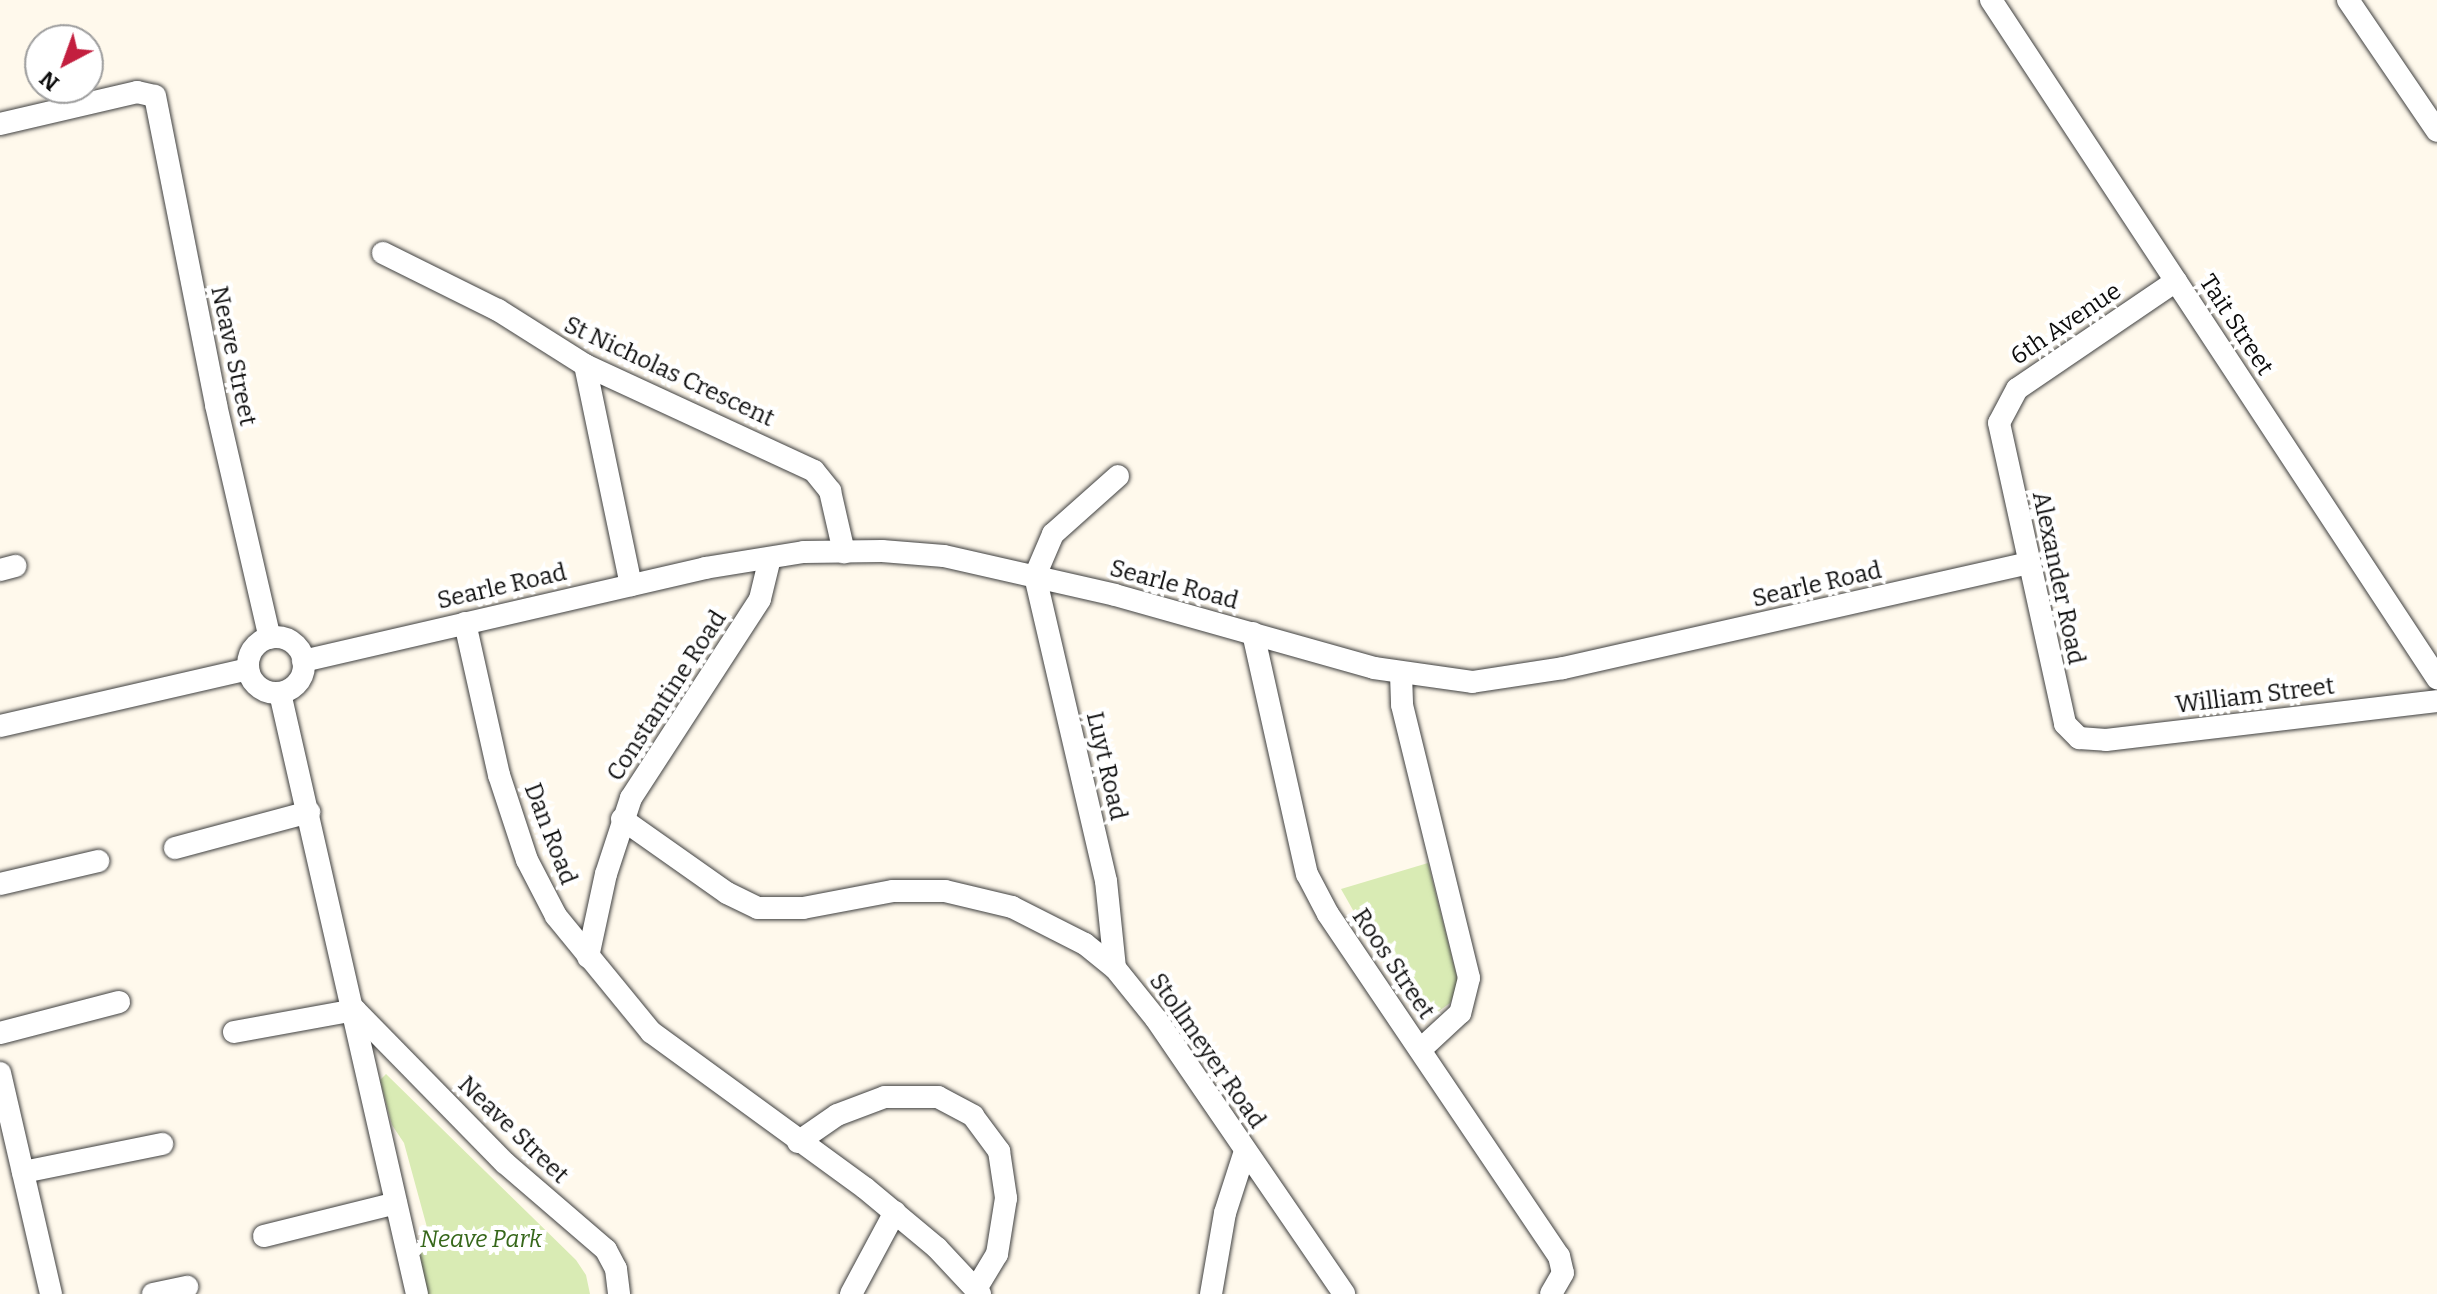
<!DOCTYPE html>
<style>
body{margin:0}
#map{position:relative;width:2437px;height:1294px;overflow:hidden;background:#fff9ec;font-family:Bitter,serif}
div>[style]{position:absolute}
.green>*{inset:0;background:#d9ebb4}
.roads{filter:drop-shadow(0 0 2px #404040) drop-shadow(0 0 2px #404040)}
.minor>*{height:22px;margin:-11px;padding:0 11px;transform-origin:11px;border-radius:11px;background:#fff}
.minor>.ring{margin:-11px;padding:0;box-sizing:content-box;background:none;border:22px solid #fff;border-radius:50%}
span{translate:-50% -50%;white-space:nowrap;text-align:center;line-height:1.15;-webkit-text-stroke:8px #fff;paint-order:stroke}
.street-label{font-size:24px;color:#0d0d0d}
.park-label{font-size:24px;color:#36671a;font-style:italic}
.north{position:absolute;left:24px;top:24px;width:80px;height:80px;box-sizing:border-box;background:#fff;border:2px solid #9e9e9e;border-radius:50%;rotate:221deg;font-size:22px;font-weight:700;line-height:32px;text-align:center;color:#0d0d0d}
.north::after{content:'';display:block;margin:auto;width:28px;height:36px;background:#c31f3f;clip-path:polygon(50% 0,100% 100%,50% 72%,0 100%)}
</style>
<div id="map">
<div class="green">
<i style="clip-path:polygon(1428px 863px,1459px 985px,1450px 1003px,1428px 1019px,1421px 1017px,1379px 956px,1341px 889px)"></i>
<i style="clip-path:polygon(386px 1074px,576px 1260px,586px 1275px,590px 1294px,427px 1294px,419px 1248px,428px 1231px,404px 1143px,392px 1125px,380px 1080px)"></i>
</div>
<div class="roads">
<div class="minor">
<i style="left:1991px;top:0;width:812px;rotate:56.66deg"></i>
<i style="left:2348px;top:0;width:158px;rotate:55.8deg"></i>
<i style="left:0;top:124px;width:141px;rotate:-13.1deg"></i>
<i style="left:137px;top:92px;width:18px;rotate:13deg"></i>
<i style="left:155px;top:96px;width:315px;rotate:78.8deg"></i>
<i style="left:216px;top:405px;width:239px;rotate:77deg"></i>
<i style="left:383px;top:253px;width:128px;rotate:26.4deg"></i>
<i style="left:498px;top:310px;width:103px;rotate:32.3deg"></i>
<i style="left:585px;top:365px;width:252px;rotate:24.8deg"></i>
<i style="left:814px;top:471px;width:26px;rotate:51deg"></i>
<i style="left:830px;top:491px;width:63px;rotate:77.1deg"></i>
<i style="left:2176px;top:281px;width:192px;rotate:145.8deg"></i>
<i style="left:2017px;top:389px;width:38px;rotate:118deg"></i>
<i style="left:1999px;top:423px;width:308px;rotate:77.6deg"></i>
<i style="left:2065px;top:724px;width:20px;rotate:45deg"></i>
<i style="left:2079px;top:738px;width:27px;rotate:4deg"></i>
<i style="left:2106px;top:740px;width:333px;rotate:-6.7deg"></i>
<i style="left:585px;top:365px;width:225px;rotate:78.2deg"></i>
<i style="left:0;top:570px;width:16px;rotate:-15deg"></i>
<i style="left:465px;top:623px;width:156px;rotate:77.4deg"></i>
<i style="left:499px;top:775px;width:89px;rotate:71.8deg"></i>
<i style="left:527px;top:860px;width:63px;rotate:62.6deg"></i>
<i style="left:556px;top:916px;width:150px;rotate:50.7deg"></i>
<i style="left:651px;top:1032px;width:265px;rotate:36.1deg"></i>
<i style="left:865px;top:1188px;width:94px;rotate:39.8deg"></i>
<i style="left:937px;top:1248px;width:63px;rotate:46.9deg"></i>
<i style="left:1253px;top:633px;width:247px;rotate:77.4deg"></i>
<i style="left:1307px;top:874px;width:45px;rotate:62.3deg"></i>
<i style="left:1328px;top:914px;width:413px;rotate:56deg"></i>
<i style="left:1559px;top:1256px;width:17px;rotate:77deg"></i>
<i style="left:1563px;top:1273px;width:24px;rotate:120deg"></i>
<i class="ring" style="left:248px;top:637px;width:34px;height:34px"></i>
<i style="left:303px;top:661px;width:413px;rotate:-13deg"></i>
<i style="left:705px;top:568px;width:100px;rotate:-9.2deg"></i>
<i style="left:804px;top:552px;width:78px;rotate:-0.7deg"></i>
<i style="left:882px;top:551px;width:62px;rotate:4.6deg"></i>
<i style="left:944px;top:556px;width:175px;rotate:12.8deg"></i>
<i style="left:1115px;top:595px;width:269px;rotate:15.7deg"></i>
<i style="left:1374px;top:668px;width:99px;rotate:8.1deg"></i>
<i style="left:1472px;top:682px;width:92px;rotate:-8.7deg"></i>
<i style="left:1563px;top:668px;width:477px;rotate:-12.7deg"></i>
<i style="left:1401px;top:674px;width:31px;rotate:88deg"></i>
<i style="left:1402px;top:705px;width:281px;rotate:76.2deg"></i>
<i style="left:1469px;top:978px;width:36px;rotate:104deg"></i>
<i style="left:1460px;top:1013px;width:54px;rotate:137.2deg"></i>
<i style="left:280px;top:693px;width:616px;rotate:77.16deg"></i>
<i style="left:0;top:726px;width:254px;rotate:-12.9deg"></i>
<i style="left:622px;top:819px;width:128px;rotate:35.2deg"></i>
<i style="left:727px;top:893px;width:34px;rotate:26deg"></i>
<i style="left:758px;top:908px;width:45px"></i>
<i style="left:803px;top:908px;width:92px;rotate:-10.7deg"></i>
<i style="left:893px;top:891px;width:52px"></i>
<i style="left:945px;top:891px;width:69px;rotate:13.4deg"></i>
<i style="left:1012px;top:907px;width:82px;rotate:26.9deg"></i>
<i style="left:1085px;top:944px;width:38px;rotate:39deg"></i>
<i style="left:1115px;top:968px;width:65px;rotate:51.2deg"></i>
<i style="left:1156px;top:1019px;width:333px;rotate:55.6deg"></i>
<i style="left:175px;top:848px;width:139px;rotate:-15deg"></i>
<i style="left:0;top:884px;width:101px;rotate:-13.2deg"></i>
<i style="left:588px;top:957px;width:85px;rotate:-77.8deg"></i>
<i style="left:606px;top:874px;width:80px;rotate:-71.8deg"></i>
<i style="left:631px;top:798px;width:237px;rotate:-57deg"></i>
<i style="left:760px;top:599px;width:42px;rotate:-76.3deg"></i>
<i style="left:1115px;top:968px;width:87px;rotate:-95.9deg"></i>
<i style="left:1106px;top:881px;width:313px;rotate:-103.1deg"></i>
<i style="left:1035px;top:576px;width:46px;rotate:-66.8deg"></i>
<i style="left:1053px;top:534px;width:87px;rotate:-41.7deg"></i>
<i style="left:234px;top:1032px;width:123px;rotate:-10.3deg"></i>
<i style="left:355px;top:1010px;width:214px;rotate:45.6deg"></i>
<i style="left:505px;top:1163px;width:133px;rotate:40.7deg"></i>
<i style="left:606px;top:1250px;width:21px;rotate:62deg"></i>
<i style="left:616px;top:1269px;width:25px;rotate:83deg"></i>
<i style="left:0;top:1033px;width:123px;rotate:-14.6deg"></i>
<i style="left:0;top:1073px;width:227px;rotate:77deg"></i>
<i style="left:798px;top:1142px;width:47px;rotate:-34.7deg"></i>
<i style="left:837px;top:1115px;width:51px;rotate:-20.6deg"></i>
<i style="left:885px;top:1097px;width:53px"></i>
<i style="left:938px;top:1097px;width:40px;rotate:28deg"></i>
<i style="left:973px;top:1116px;width:44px;rotate:53.4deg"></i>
<i style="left:999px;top:1151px;width:48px;rotate:81.5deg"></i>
<i style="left:1006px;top:1198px;width:57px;rotate:99.1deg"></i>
<i style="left:997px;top:1254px;width:41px;rotate:121deg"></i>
<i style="left:23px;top:1172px;width:142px;rotate:-11.4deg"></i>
<i style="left:264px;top:1236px;width:136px;rotate:-14deg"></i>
<i style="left:153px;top:1294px;width:35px;rotate:-12deg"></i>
<i style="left:851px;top:1294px;width:93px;rotate:-61.8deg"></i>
<i style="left:1211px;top:1294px;width:82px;rotate:-80.2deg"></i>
<i style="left:1225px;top:1213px;width:65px;rotate:-72.1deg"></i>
</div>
</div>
<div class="street-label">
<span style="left:2066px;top:324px;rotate:-34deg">6th Avenue</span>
<span style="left:2236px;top:325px;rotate:57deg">Tait Street</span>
<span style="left:233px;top:356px;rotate:78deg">Neave Street</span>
<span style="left:669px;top:372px;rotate:25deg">St Nicholas Crescent</span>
<span style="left:2058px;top:578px;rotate:78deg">Alexander Road</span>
<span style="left:1174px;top:585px;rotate:15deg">Searle Road</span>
<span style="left:1817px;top:585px;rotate:-13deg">Searle Road</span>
<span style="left:502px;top:587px;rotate:-13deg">Searle Road</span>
<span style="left:667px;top:696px;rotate:-57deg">Constantine Road</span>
<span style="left:2255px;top:696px;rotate:-7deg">William Street</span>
<span style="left:1106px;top:766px;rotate:77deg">Luyt Road</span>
<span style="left:550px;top:834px;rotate:69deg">Dan Road</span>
<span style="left:1393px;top:964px;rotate:56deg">Roos Street</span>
<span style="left:1207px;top:1051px;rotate:55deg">Stollmeyer Road</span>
<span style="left:513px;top:1130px;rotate:44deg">Neave Street</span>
</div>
<div class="park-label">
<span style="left:481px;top:1240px">Neave Park</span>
</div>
<div class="north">N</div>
</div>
